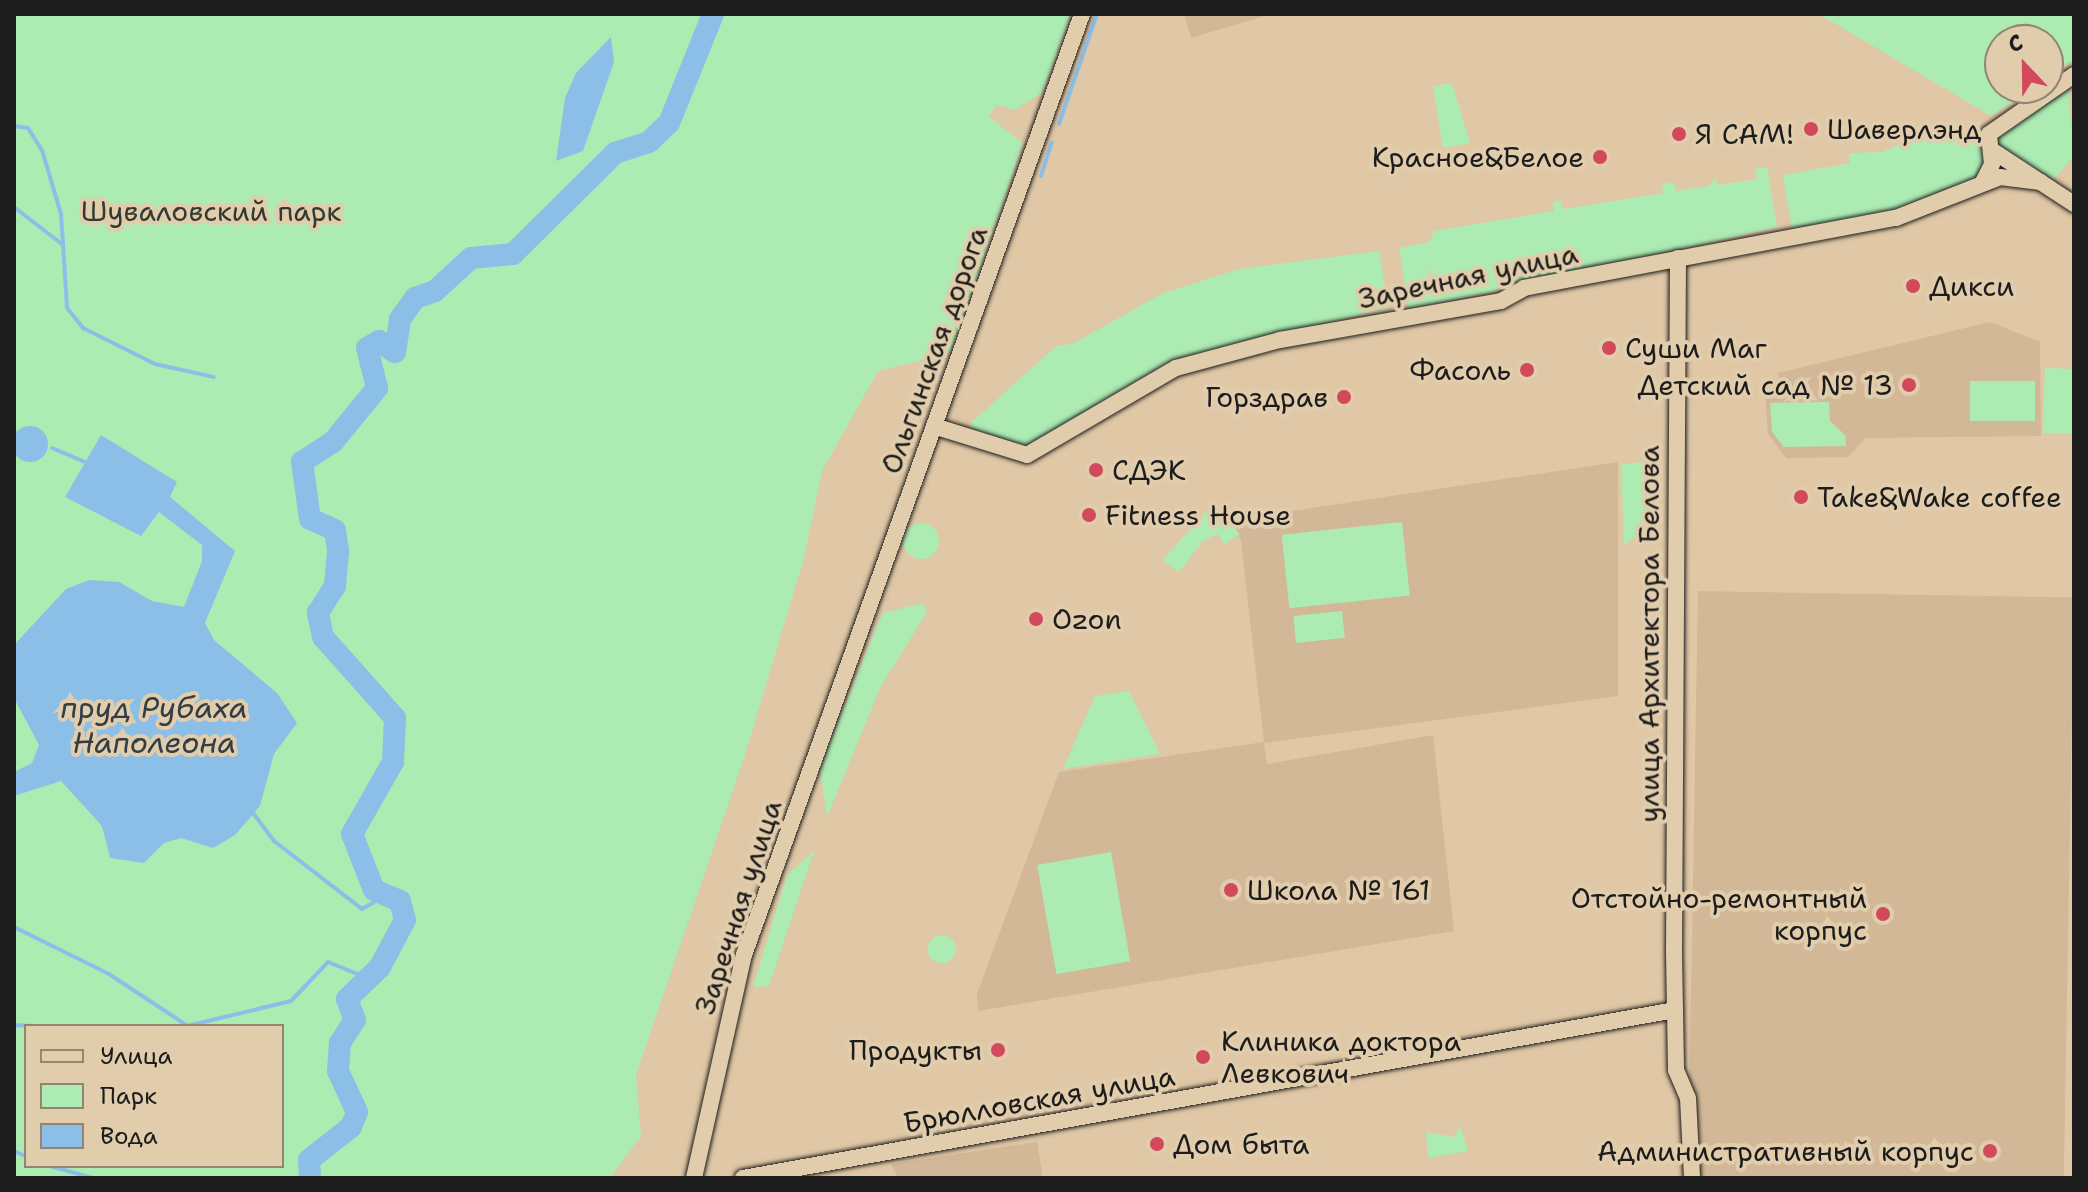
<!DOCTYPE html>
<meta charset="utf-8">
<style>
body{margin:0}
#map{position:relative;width:2088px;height:1192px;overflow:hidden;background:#e0c7a5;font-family:"Shantell Sans",sans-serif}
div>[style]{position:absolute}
.built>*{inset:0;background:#d2b896;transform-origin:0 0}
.green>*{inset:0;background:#acebb2;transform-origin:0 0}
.round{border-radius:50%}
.water>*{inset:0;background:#8bbfe8}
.stream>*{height:4px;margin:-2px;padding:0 2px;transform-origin:2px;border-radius:2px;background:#8bbfe8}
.river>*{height:22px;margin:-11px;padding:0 11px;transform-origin:11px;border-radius:11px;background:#8bbfe8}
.roads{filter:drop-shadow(0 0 2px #1c1c1c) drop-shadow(0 0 2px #1c1c1c)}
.minor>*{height:16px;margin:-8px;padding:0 8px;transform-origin:8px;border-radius:8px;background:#e1ccab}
.dots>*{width:22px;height:22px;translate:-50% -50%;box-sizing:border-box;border:4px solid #e1ccab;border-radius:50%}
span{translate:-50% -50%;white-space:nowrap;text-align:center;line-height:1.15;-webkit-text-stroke:8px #e1ccab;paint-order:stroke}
.poi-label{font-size:28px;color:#1c1c1c}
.left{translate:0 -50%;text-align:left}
.right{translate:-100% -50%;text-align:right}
.park-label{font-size:28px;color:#323b32}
.street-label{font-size:28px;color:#1c1c1c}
.water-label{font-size:30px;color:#323d45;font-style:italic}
.frame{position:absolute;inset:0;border:16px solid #1c1c1c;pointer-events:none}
.legend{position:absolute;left:24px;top:1024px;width:260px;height:144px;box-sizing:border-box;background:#e1ccab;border:2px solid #928672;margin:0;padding:10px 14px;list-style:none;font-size:24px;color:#1c1c1c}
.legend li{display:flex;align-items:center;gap:16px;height:40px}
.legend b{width:40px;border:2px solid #928672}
.north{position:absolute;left:1984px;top:24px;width:80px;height:80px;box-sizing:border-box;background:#e1ccab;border:2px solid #928672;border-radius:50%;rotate:338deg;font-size:22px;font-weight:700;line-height:32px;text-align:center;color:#1c1c1c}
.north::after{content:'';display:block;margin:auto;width:28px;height:36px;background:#d1495b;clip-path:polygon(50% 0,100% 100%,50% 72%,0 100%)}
</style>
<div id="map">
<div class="built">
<i style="clip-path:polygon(1184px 14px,1271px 14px,1191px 38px)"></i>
<i style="clip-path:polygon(1990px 322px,2040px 342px,2041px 436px,1865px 438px,1848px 457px,1786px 458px,1768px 434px,1765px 391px,1779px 390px,1778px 373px)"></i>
<i style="clip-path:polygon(1618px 462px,1618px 696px,1264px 743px,1267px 764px,1433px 735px,1454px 931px,978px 1011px,977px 994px,1059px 772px,1264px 742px,1241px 541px,1232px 520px)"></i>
<i style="left:1698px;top:591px;width:376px;height:587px;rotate:1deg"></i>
<i style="clip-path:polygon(1037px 1142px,1043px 1178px,898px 1178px,891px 1164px)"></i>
</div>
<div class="green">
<i style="clip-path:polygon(evenodd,14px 14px,1071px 14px,1042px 93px,1014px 110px,997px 105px,988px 116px,1023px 143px,950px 353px,878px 371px,822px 471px,804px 558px,745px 755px,636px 1075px,641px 1136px,610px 1178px,14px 1178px,14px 14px,26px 1026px,282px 1026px,282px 1166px,26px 1166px,26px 1026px)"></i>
<i style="clip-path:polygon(1819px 14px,2074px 14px,2074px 59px,2048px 78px,2048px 40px,2000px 40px,2000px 88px,2034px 88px,1991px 116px)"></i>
<i style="clip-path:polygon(1452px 83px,1470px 143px,1443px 148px,1433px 86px)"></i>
<i style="clip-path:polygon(2068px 87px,2074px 156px,2054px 179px,2000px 151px,1996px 139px)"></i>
<i style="clip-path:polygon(1953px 120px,1986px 148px,1981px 176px,1909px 207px,1792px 231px,1783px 175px,1850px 163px,1849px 153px,1882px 152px)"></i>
<i style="clip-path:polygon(1767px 167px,1777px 227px,1409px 310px,1399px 248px,1430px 242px,1434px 231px,1554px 211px,1553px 202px,1561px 200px,1563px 209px,1663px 193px,1662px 184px,1674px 182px,1676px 191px,1709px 186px,1716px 178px,1718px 185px,1757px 179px,1756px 168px)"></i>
<i style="clip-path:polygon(1379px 251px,1389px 307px,1172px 363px,1025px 447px,970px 433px,972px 422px,1056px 346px,1072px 344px,1163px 293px,1239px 269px)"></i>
<i style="left:2045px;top:368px;width:29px;height:65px;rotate:2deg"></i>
<i style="left:1970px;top:381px;width:65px;height:40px"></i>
<i style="clip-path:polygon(1829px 402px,1830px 421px,1845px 435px,1846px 446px,1784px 447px,1772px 432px,1770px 403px)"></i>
<i style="clip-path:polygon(1656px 461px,1655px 520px,1624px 546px,1621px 464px)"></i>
<i style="clip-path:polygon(1212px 505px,1240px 534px,1224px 544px,1218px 534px,1203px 541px,1179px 572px,1162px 560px)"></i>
<i style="left:1402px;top:522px;width:74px;height:121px;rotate:84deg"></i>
<i class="round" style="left:903px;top:523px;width:36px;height:36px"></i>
<i style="clip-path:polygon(923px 603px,927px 612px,881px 686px,827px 817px,820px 768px,879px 621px,883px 613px)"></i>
<i style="left:1342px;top:611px;width:27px;height:49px;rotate:84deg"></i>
<i style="clip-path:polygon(1129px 691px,1160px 754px,1063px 769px,1095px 696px)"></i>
<i style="clip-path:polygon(814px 851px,769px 986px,753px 987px,787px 875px)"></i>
<i style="left:1111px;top:852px;width:111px;height:75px;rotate:80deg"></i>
<i class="round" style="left:928px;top:935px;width:28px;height:28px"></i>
<i style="clip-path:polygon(1460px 1125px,1468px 1151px,1428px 1158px,1426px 1132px,1455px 1137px)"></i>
</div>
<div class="water">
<i style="clip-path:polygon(611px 37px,614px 62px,583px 151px,556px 161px,565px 98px,576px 73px)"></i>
<i class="round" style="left:12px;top:426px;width:36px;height:36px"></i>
<i style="clip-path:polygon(101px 435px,177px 482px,170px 497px,235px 551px,205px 623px,214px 640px,277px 693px,297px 723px,274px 754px,260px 806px,235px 835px,213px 848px,181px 838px,164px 843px,144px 863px,110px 858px,102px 826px,61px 781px,14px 796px,14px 772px,32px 763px,39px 745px,14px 698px,14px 645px,66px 589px,89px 580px,119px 582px,152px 601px,184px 607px,202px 561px,202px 545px,159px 512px,141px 536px,65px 497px)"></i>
</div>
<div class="stream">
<i style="left:1059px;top:124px;width:116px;rotate:-70.9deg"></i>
<i style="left:14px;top:126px;width:14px;rotate:8deg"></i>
<i style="left:28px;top:128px;width:26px;rotate:58deg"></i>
<i style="left:42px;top:150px;width:67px;rotate:73.5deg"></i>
<i style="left:61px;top:214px;width:94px;rotate:86.3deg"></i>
<i style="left:67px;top:308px;width:26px;rotate:51deg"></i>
<i style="left:83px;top:328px;width:80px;rotate:26.6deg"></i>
<i style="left:155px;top:364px;width:60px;rotate:12.4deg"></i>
<i style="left:1041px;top:176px;width:35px;rotate:-72deg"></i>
<i style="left:14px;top:207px;width:62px;rotate:37.8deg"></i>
<i style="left:52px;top:448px;width:36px;rotate:23deg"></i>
<i style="left:253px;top:813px;width:35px;rotate:53deg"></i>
<i style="left:274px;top:841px;width:111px;rotate:37.7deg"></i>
<i style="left:362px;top:909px;width:28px;rotate:-30deg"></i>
<i style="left:14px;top:927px;width:106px;rotate:26.3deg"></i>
<i style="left:109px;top:974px;width:95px;rotate:33.4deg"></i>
<i style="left:14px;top:1025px;width:18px;rotate:3deg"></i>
<i style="left:187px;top:1026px;width:107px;rotate:-13.5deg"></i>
<i style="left:291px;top:1001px;width:54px;rotate:-46.5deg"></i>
<i style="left:328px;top:962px;width:42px;rotate:22.3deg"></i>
<i style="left:14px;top:1151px;width:12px;rotate:24deg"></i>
<i style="left:50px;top:1166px;width:45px;rotate:15.6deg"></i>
</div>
<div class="river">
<i style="left:310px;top:1178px;width:18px;rotate:-93deg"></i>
<i style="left:309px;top:1160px;width:53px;rotate:-38.2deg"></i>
<i style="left:351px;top:1127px;width:16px;rotate:-68deg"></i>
<i style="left:357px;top:1112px;width:45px;rotate:-114.9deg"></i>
<i style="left:338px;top:1071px;width:28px;rotate:-86deg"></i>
<i style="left:340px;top:1043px;width:27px;rotate:-57deg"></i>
<i style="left:355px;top:1020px;width:22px;rotate:-111deg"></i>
<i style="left:347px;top:999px;width:46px;rotate:-44.1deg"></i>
<i style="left:380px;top:967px;width:53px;rotate:-62deg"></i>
<i style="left:405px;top:920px;width:20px;rotate:-105deg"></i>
<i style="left:400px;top:901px;width:28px;rotate:-157deg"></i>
<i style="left:374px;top:890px;width:60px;rotate:-111.4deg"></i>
<i style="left:352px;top:834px;width:83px;rotate:-60.3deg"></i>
<i style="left:393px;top:762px;width:44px;rotate:-87.4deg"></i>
<i style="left:395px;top:718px;width:108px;rotate:-131.6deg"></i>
<i style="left:323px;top:637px;width:25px;rotate:-102deg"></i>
<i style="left:318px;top:613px;width:32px;rotate:-58deg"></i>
<i style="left:335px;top:586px;width:36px;rotate:-85deg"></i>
<i style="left:338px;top:550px;width:20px;rotate:-99deg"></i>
<i style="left:335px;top:530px;width:27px;rotate:-156deg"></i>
<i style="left:310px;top:519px;width:58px;rotate:-98deg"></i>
<i style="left:302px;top:462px;width:37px;rotate:-33deg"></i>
<i style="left:333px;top:442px;width:70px;rotate:-50.8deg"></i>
<i style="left:377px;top:388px;width:41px;rotate:-104deg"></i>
<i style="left:367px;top:348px;width:14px;rotate:-30deg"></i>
<i style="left:379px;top:341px;width:19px;rotate:35deg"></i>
<i style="left:395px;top:352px;width:33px;rotate:-81deg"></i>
<i style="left:400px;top:319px;width:26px;rotate:-54deg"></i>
<i style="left:415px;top:298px;width:21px;rotate:-19deg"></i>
<i style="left:435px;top:291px;width:49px;rotate:-42.5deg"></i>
<i style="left:471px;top:258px;width:42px;rotate:-5.4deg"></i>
<i style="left:513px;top:254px;width:144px;rotate:-44.7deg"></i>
<i style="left:615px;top:153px;width:36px;rotate:-18deg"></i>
<i style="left:649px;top:142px;width:28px;rotate:-44deg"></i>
<i style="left:669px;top:123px;width:118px;rotate:-68deg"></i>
</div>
<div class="roads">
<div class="minor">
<i style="left:1993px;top:151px;width:97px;rotate:33.2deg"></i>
<i style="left:1983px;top:182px;width:20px;rotate:-63deg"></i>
<i style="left:1992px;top:164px;width:30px;rotate:-96deg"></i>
<i style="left:1989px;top:134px;width:103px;rotate:-34.8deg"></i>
<i style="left:1678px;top:258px;width:695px;rotate:90.33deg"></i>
<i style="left:1674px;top:953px;width:117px;rotate:89deg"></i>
<i style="left:1676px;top:1070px;width:30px;rotate:67deg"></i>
<i style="left:1688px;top:1098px;width:80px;rotate:87.1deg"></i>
<i style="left:937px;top:427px;width:94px;rotate:17.3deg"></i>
<i style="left:1027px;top:455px;width:173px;rotate:-30.3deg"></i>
<i style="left:1176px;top:368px;width:108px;rotate:-15.1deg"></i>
<i style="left:1280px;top:340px;width:224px;rotate:-10deg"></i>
<i style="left:1501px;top:301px;width:26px;rotate:-29deg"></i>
<i style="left:1524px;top:288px;width:379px;rotate:-10.7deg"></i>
<i style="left:1896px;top:218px;width:112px;rotate:-21.5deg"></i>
<i style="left:2000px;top:177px;width:41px;rotate:7deg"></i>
<i style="left:694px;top:1178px;width:229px;rotate:-77.4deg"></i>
<i style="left:744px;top:955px;width:1000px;rotate:-70.24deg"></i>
<i style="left:743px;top:1178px;width:947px;rotate:-10.22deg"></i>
</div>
</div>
<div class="dots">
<i style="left:1811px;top:129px;background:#d1495b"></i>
<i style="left:1679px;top:134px;background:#d1495b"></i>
<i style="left:1600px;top:157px;background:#d1495b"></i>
<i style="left:1913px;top:286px;background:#d1495b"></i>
<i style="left:1609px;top:348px;background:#d1495b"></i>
<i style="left:1527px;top:370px;background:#d1495b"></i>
<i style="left:1909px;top:385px;background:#d1495b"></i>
<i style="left:1344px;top:397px;background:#d1495b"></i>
<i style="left:1096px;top:470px;background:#d1495b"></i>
<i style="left:1801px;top:497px;background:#d1495b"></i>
<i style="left:1089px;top:515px;background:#d1495b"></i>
<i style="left:1036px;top:619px;background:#d1495b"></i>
<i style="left:1231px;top:890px;background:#d1495b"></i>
<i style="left:1883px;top:914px;background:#d1495b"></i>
<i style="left:998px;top:1050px;background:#d1495b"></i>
<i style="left:1203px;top:1057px;background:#d1495b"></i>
<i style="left:1157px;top:1144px;background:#d1495b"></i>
<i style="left:1990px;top:1151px;background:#d1495b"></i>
</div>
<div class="poi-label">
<span class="left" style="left:1827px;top:129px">Шаверлэнд</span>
<span class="left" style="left:1695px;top:134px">Я САМ!</span>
<span class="right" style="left:1584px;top:157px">Красное&amp;Белое</span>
<span class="left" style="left:1929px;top:286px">Дикси</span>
<span class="left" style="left:1625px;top:348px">Суши Маг</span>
<span class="right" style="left:1511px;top:370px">Фасоль</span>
<span class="right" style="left:1893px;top:385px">Детский сад № 13</span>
<span class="right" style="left:1328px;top:397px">Горздрав</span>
<span class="left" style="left:1112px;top:470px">СДЭК</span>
<span class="left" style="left:1817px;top:497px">Take&amp;Wake coffee</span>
<span class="left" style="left:1105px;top:515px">Fitness House</span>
<span class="left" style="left:1052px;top:619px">Ozon</span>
<span class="left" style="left:1247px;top:890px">Школа № 161</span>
<span class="right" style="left:1867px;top:914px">Отстойно-ремонтный<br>корпус</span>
<span class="left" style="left:1221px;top:1057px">Клиника доктора<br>Левкович</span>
<span class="right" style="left:982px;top:1050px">Продукты</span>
<span class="left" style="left:1173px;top:1144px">Дом быта</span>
<span class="right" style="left:1974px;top:1151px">Административный корпус</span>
</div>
<div class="park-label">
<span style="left:211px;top:211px">Шуваловский парк</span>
</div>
<div class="street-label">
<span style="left:1468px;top:276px;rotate:-12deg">Заречная улица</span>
<span style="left:934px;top:350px;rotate:-70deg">Ольгинская дорога</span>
<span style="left:1649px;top:634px;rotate:-90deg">улица Архитектора Белова</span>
<span style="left:738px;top:907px;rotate:-72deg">Заречная улица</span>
<span style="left:1039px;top:1099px;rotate:-10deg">Брюлловская улица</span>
</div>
<div class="water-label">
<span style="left:154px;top:725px">пруд Рубаха<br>Наполеона</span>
</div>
<div class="frame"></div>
<ul class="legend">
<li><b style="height:10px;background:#e1ccab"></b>Улица</li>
<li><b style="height:22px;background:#acebb2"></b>Парк</li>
<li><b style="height:22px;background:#8bbfe8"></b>Вода</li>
</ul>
<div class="north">С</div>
</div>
